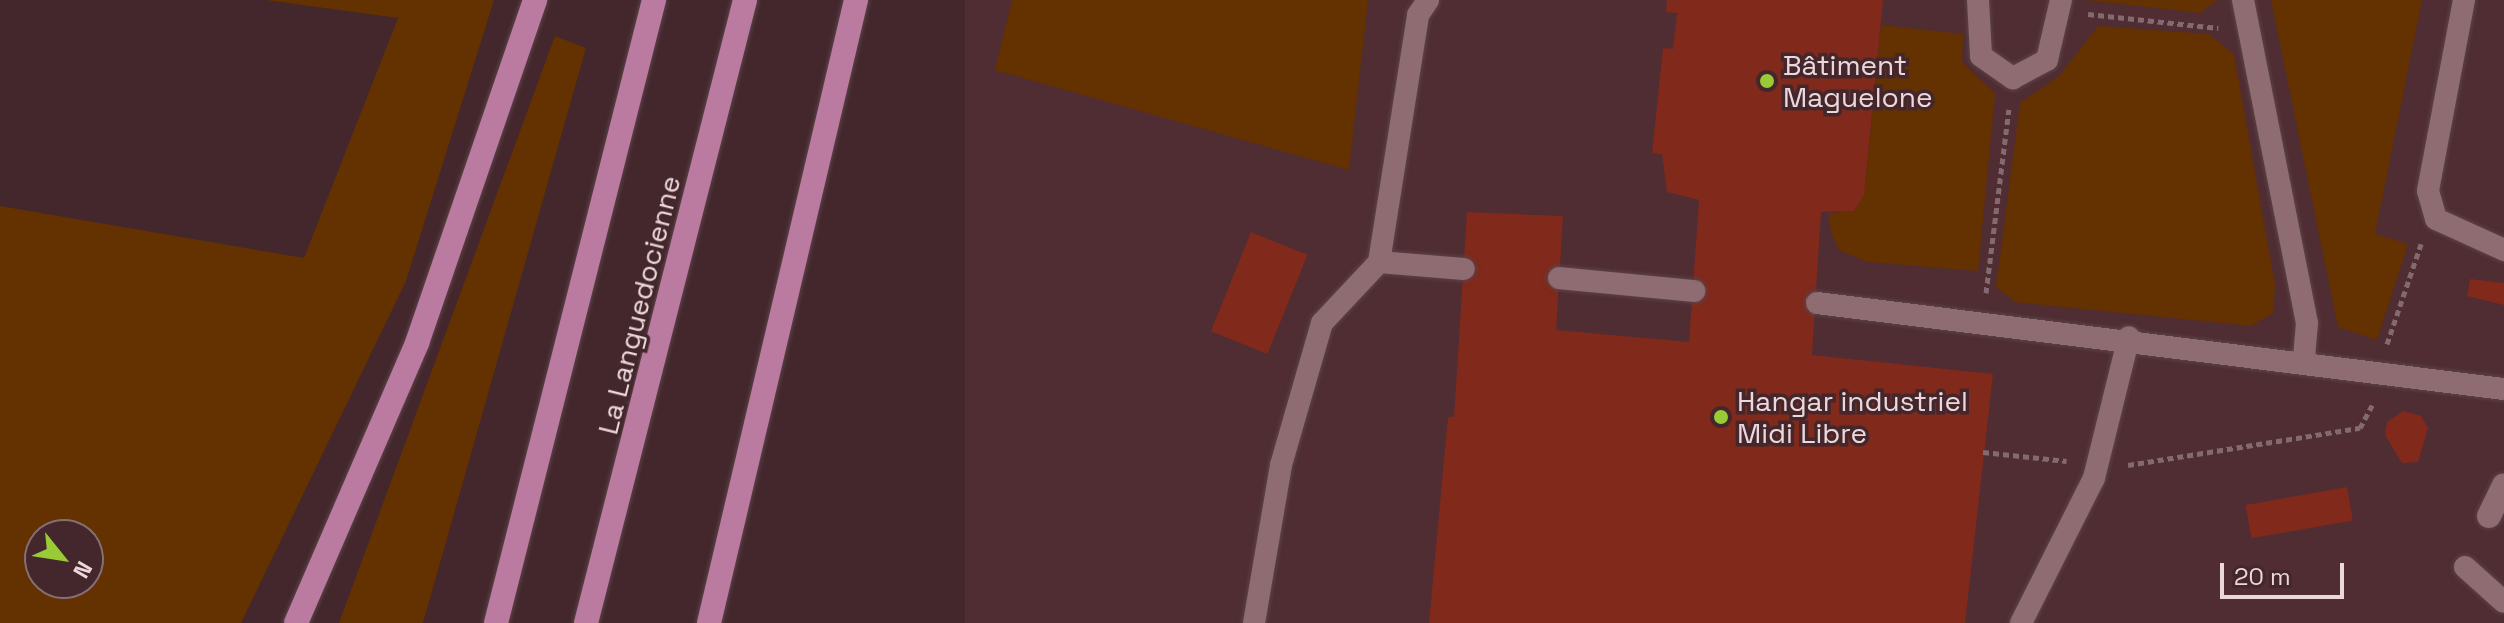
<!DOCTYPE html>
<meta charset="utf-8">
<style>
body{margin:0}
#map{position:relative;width:2504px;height:623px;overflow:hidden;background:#43272c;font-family:"Space Grotesk",sans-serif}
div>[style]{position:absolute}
.built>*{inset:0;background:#502c33;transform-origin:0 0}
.green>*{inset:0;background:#643101}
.building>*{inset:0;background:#81291b;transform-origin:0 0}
.path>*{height:5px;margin-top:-2.5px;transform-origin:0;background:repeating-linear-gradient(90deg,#836a6e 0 6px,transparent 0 10px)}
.roads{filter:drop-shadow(0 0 2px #5b4348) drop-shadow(0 0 2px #5b4348)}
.service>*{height:22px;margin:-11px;padding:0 11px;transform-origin:11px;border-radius:11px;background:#8e6c71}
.minor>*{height:24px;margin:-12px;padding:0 12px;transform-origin:12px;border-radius:12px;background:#8e6c71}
.motorway>*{height:24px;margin:-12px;padding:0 12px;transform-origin:12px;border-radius:12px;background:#bb7a9f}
.dots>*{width:22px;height:22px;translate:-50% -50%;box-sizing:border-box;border:4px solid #43272c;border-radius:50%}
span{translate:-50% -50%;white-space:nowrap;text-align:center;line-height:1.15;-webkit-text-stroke:7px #43272c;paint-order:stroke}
.poi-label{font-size:28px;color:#ecd8db}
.left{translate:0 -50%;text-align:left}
.street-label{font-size:28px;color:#ecd8db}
.north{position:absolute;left:24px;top:519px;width:80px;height:80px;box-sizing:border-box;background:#43272c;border:2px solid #876e72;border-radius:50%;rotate:120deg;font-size:22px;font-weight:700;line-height:32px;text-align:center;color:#ecd8db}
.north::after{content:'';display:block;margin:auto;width:28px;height:36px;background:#99cb36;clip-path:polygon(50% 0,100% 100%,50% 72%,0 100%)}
.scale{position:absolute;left:2220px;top:563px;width:124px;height:36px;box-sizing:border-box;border:4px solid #ecd8db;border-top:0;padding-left:10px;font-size:24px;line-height:28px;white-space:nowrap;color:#ecd8db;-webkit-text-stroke:6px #43272c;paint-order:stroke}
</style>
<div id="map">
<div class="built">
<i style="left:965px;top:0;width:1539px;height:644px"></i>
</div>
<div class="green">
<i style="clip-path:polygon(evenodd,266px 0,494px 0,406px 281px,241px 623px,0 623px,0 206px,304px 258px,398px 18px,266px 0,40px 535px,88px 535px,88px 583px,40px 583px,40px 535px)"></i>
<i style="clip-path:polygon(1012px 0,1368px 0,1349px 170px,995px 70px)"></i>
<i style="clip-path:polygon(2086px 0,2217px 0,2200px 13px)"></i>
<i style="clip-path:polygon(2271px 0,2422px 0,2375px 234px,2408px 244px,2377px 340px,2338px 327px)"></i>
<i style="clip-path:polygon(1881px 25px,1963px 34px,1962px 62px,1995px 94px,1978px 271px,1867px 262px,1839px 250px,1831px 232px,1829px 213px,1854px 211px,1864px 195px)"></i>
<i style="clip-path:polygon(2098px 26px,2209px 34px,2234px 55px,2275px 285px,2273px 313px,2251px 326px,2015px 302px,1996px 287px,2020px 103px,2059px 76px)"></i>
<i style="clip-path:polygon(555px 36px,586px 48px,423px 623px,339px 623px)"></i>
</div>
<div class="building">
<i style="clip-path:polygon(1667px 0,1883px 0,1864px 195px,1854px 211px,1821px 212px,1812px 355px,1993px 374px,1965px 623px,1429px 623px,1448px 417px,1454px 417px,1467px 212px,1563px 216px,1556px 330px,1689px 342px,1699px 200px,1667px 192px,1662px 154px,1652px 153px,1663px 48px,1673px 49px,1677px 13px,1666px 12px)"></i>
<i style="left:1251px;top:232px;width:61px;height:107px;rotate:22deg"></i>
<i style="clip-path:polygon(2470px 279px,2504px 283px,2504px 305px,2467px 296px)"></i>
<i style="clip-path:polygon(2403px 411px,2421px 416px,2428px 428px,2418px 462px,2402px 463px,2385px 435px,2387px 422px)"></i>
<i style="left:2347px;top:487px;width:34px;height:103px;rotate:80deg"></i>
</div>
<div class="path">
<i style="left:2088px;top:14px;width:131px;rotate:6.1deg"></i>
<i style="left:1986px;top:293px;width:185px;rotate:-82.9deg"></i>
<i style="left:2387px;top:344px;width:106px;rotate:-71.2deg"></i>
<i style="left:1983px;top:452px;width:84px;rotate:6.1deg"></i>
<i style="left:2128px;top:465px;width:235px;rotate:-9.1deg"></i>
<i style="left:2360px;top:428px;width:27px;rotate:-62deg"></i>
</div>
<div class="roads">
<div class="service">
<i style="left:1978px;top:0;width:56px;rotate:86.9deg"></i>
<i style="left:1981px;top:56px;width:39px;rotate:35deg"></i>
<i style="left:2013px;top:78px;width:38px;rotate:-28deg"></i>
<i style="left:2047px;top:60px;width:62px;rotate:-76.9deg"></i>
<i style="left:2243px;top:0;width:329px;rotate:78.8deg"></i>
<i style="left:2307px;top:323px;width:36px;rotate:95deg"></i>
<i style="left:2464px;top:0;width:194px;rotate:100.7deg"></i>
<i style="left:2428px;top:191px;width:29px;rotate:74deg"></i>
<i style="left:2436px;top:219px;width:75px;rotate:24.5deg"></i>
<i style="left:1379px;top:262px;width:250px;rotate:-81deg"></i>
<i style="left:1418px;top:15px;width:18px;rotate:-56deg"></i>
<i style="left:1559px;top:278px;width:136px;rotate:5.5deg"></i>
<i style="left:1817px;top:303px;width:692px;rotate:7.14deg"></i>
<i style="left:2465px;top:567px;width:52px;rotate:41.9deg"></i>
<i style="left:1254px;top:623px;width:160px;rotate:-80.3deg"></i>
<i style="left:1281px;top:465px;width:148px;rotate:-73.9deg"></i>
<i style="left:1322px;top:323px;width:83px;rotate:-46.9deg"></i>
<i style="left:1379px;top:262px;width:85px;rotate:4.7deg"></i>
<i style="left:2021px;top:623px;width:162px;rotate:-63.3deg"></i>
<i style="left:2094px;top:478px;width:145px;rotate:-76.1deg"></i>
</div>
<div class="minor">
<i style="left:2489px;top:516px;width:34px;rotate:-64deg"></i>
</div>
<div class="motorway">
<i style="left:296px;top:623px;width:305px;rotate:-66.6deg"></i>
<i style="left:417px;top:343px;width:363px;rotate:-71deg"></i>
<i style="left:496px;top:623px;width:643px;rotate:-75.77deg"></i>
<i style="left:586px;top:623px;width:643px;rotate:-75.68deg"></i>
<i style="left:709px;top:623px;width:640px;rotate:-76.72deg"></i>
</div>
</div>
<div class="dots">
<i style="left:1767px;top:81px;background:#99cb36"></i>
<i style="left:1721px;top:417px;background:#99cb36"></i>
</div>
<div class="poi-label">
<span class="left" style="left:1783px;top:81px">Bâtiment<br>Maguelone</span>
<span class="left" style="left:1737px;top:417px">Hangar industriel<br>Midi Libre</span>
</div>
<div class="street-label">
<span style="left:639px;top:305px;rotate:-76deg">La Languedocienne</span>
</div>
<div class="north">N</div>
<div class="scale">20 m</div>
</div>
